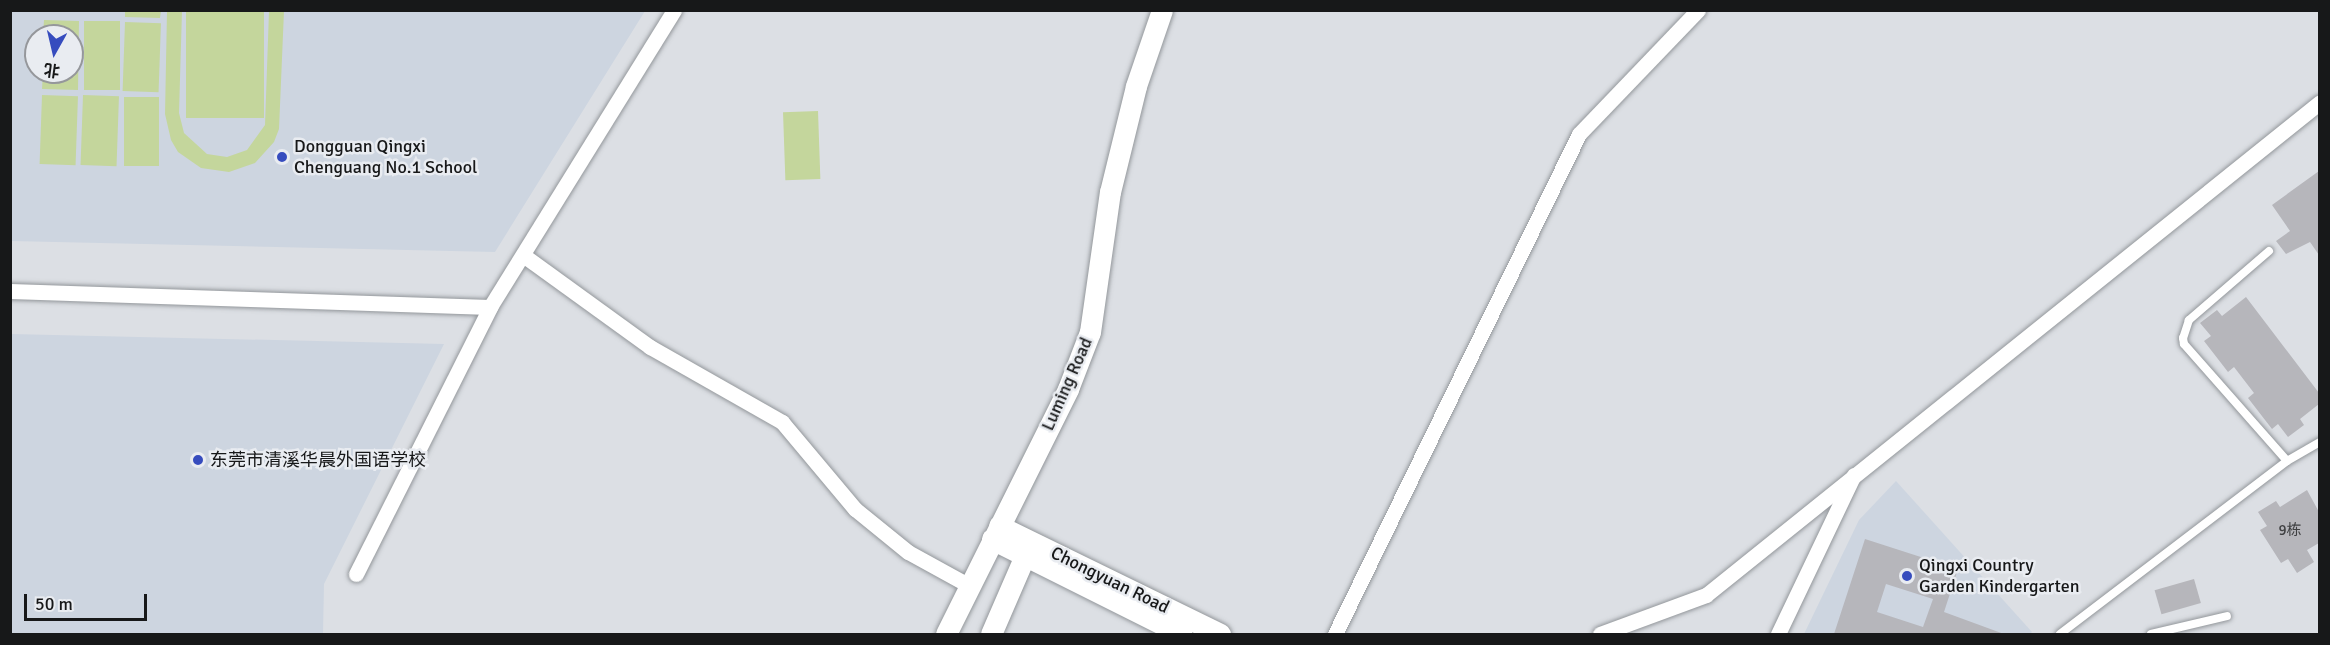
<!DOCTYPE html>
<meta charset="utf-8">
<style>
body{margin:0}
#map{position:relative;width:2330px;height:645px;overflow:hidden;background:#dcdfe4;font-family:Signika,"Noto Sans SC",sans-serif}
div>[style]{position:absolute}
.built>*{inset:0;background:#cdd5e0}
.green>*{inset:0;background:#c4d69c;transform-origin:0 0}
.building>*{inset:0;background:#b6b6bb;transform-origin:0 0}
.roads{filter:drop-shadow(0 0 2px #93979b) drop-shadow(0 0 2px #93979b)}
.lane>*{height:8px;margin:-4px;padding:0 4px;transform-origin:4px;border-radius:4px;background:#fff}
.street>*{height:15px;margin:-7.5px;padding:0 7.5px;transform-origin:7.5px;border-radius:7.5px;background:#fff}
.secondary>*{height:21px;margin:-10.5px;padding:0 10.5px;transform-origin:10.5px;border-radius:10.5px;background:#fff}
.dots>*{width:16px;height:16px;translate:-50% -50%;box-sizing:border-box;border:3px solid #e9ecf1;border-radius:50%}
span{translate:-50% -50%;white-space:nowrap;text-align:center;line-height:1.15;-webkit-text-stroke:5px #e9ecf1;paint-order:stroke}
.number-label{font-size:15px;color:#3f4042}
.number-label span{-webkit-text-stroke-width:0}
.poi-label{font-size:18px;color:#171819}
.left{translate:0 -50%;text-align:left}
.street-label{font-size:18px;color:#171819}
.frame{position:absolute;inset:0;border:12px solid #171819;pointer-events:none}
.north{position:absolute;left:24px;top:24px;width:60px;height:60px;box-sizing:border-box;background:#e9ecf1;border:2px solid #95979b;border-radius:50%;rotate:188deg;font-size:16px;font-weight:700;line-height:24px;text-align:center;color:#171819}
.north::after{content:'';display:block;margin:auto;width:21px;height:27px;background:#364cbe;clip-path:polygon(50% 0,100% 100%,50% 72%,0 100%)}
.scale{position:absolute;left:24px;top:594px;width:123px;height:27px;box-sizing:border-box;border:3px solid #171819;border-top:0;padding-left:8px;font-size:18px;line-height:21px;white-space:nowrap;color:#171819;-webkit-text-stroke:4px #e9ecf1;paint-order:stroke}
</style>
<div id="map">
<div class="built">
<i style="clip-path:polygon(evenodd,11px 11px,645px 11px,495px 252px,11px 241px,11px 11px,36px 36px,72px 36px,72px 72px,36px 72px,36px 36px)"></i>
<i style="clip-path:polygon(11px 334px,444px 344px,324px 584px,323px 634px,11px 634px)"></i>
<i style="clip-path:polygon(1896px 481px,2032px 632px,2030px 634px,1804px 634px,1859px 520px)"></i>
</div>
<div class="green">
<i style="clip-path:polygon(125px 11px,161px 11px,160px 18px,125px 17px)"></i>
<i style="clip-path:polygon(167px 11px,182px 11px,179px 113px,184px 133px,207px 154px,227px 157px,247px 150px,265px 125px,269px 11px,284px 11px,279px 129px,274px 142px,255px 163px,229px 172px,201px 168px,178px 152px,171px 140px,165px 114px)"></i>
<i style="left:186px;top:11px;width:78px;height:107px"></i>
<i style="clip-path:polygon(44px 20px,79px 21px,78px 90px,42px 89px,43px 72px,72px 72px,72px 36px,43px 36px)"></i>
<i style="left:84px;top:21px;width:36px;height:69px"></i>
<i style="left:125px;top:22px;width:36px;height:69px;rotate:2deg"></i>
<i style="left:42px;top:95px;width:36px;height:69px;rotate:2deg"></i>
<i style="left:83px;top:95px;width:36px;height:70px;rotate:2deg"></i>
<i style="left:124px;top:97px;width:35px;height:69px"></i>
<i style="left:818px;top:111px;width:68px;height:35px;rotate:88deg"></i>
</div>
<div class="building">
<i style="clip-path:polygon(2319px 171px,2319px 255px,2310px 242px,2286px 254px,2276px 241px,2290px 231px,2272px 205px)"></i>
<i style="clip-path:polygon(2246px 297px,2319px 393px,2319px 404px,2300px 419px,2304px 425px,2288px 437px,2278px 424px,2272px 429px,2248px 398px,2254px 393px,2234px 367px,2228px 372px,2204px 341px,2211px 336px,2200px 323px,2217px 310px,2222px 316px)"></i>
<i style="clip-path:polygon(2307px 490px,2319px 512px,2319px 543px,2307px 550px,2314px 562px,2297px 573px,2288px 559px,2281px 563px,2260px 530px,2267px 526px,2258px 512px,2276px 501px,2280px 507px)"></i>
<i style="clip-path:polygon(evenodd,1865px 539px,1958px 569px,1944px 612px,2004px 634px,1834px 634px,1865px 539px,1886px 584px,1933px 599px,1923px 627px,1877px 612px,1886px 584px)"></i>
<i style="left:2194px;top:579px;width:25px;height:41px;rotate:74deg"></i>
</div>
<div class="roads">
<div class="lane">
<i style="left:2269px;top:251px;width:106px;rotate:139.2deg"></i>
<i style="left:2189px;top:320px;width:19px;rotate:108deg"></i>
<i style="left:2183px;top:338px;width:6px;rotate:81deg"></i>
<i style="left:2184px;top:344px;width:156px;rotate:48.6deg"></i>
<i style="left:2060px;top:634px;width:285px;rotate:-37.3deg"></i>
<i style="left:2287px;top:461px;width:38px;rotate:-30deg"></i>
<i style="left:2151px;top:634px;width:78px;rotate:-13.3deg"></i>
</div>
<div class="street">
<i style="left:523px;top:255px;width:157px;rotate:35.9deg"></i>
<i style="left:650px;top:347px;width:152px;rotate:29.6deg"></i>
<i style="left:782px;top:422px;width:114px;rotate:50deg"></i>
<i style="left:855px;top:509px;width:68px;rotate:39.1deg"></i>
<i style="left:908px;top:552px;width:68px;rotate:28.8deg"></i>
<i style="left:10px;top:291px;width:480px;rotate:1.9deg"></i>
<i style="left:356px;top:574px;width:299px;rotate:-63.3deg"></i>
<i style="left:490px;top:307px;width:349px;rotate:-58.2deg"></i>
<i style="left:1335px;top:634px;width:556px;rotate:-63.99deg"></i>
<i style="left:1579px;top:134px;width:172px;rotate:-46.2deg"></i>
<i style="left:1600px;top:634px;width:113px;rotate:-20.2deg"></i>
<i style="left:1706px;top:595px;width:787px;rotate:-38.76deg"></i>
<i style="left:1778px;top:634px;width:176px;rotate:-64.5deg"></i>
</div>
<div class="secondary">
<i style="left:999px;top:526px;width:246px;rotate:26deg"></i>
<i style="left:992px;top:539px;width:212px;rotate:26.6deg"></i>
<i style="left:946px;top:634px;width:274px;rotate:-63.5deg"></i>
<i style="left:1068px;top:389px;width:61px;rotate:-68.9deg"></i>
<i style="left:1090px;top:332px;width:141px;rotate:-81.9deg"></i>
<i style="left:1110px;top:192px;width:109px;rotate:-76.2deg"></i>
<i style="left:1136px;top:86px;width:80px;rotate:-71.1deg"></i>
<i style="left:991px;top:634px;width:98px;rotate:-66.6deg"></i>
</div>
</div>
<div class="dots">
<i style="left:282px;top:157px;background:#364cbe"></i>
<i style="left:198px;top:460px;background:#364cbe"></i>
<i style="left:1907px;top:576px;background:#364cbe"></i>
</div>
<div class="number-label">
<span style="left:2290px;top:531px">9栋</span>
</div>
<div class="poi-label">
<span class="left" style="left:294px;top:157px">Dongguan Qingxi<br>Chenguang No.1 School</span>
<span class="left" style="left:210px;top:460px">东莞市清溪华晨外国语学校</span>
<span class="left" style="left:1919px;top:576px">Qingxi Country<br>Garden Kindergarten</span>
</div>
<div class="street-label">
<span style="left:1067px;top:384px;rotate:-66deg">Luming Road</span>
<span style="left:1110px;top:580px;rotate:26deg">Chongyuan Road</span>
</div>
<div class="frame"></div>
<div class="north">北</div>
<div class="scale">50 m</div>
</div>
